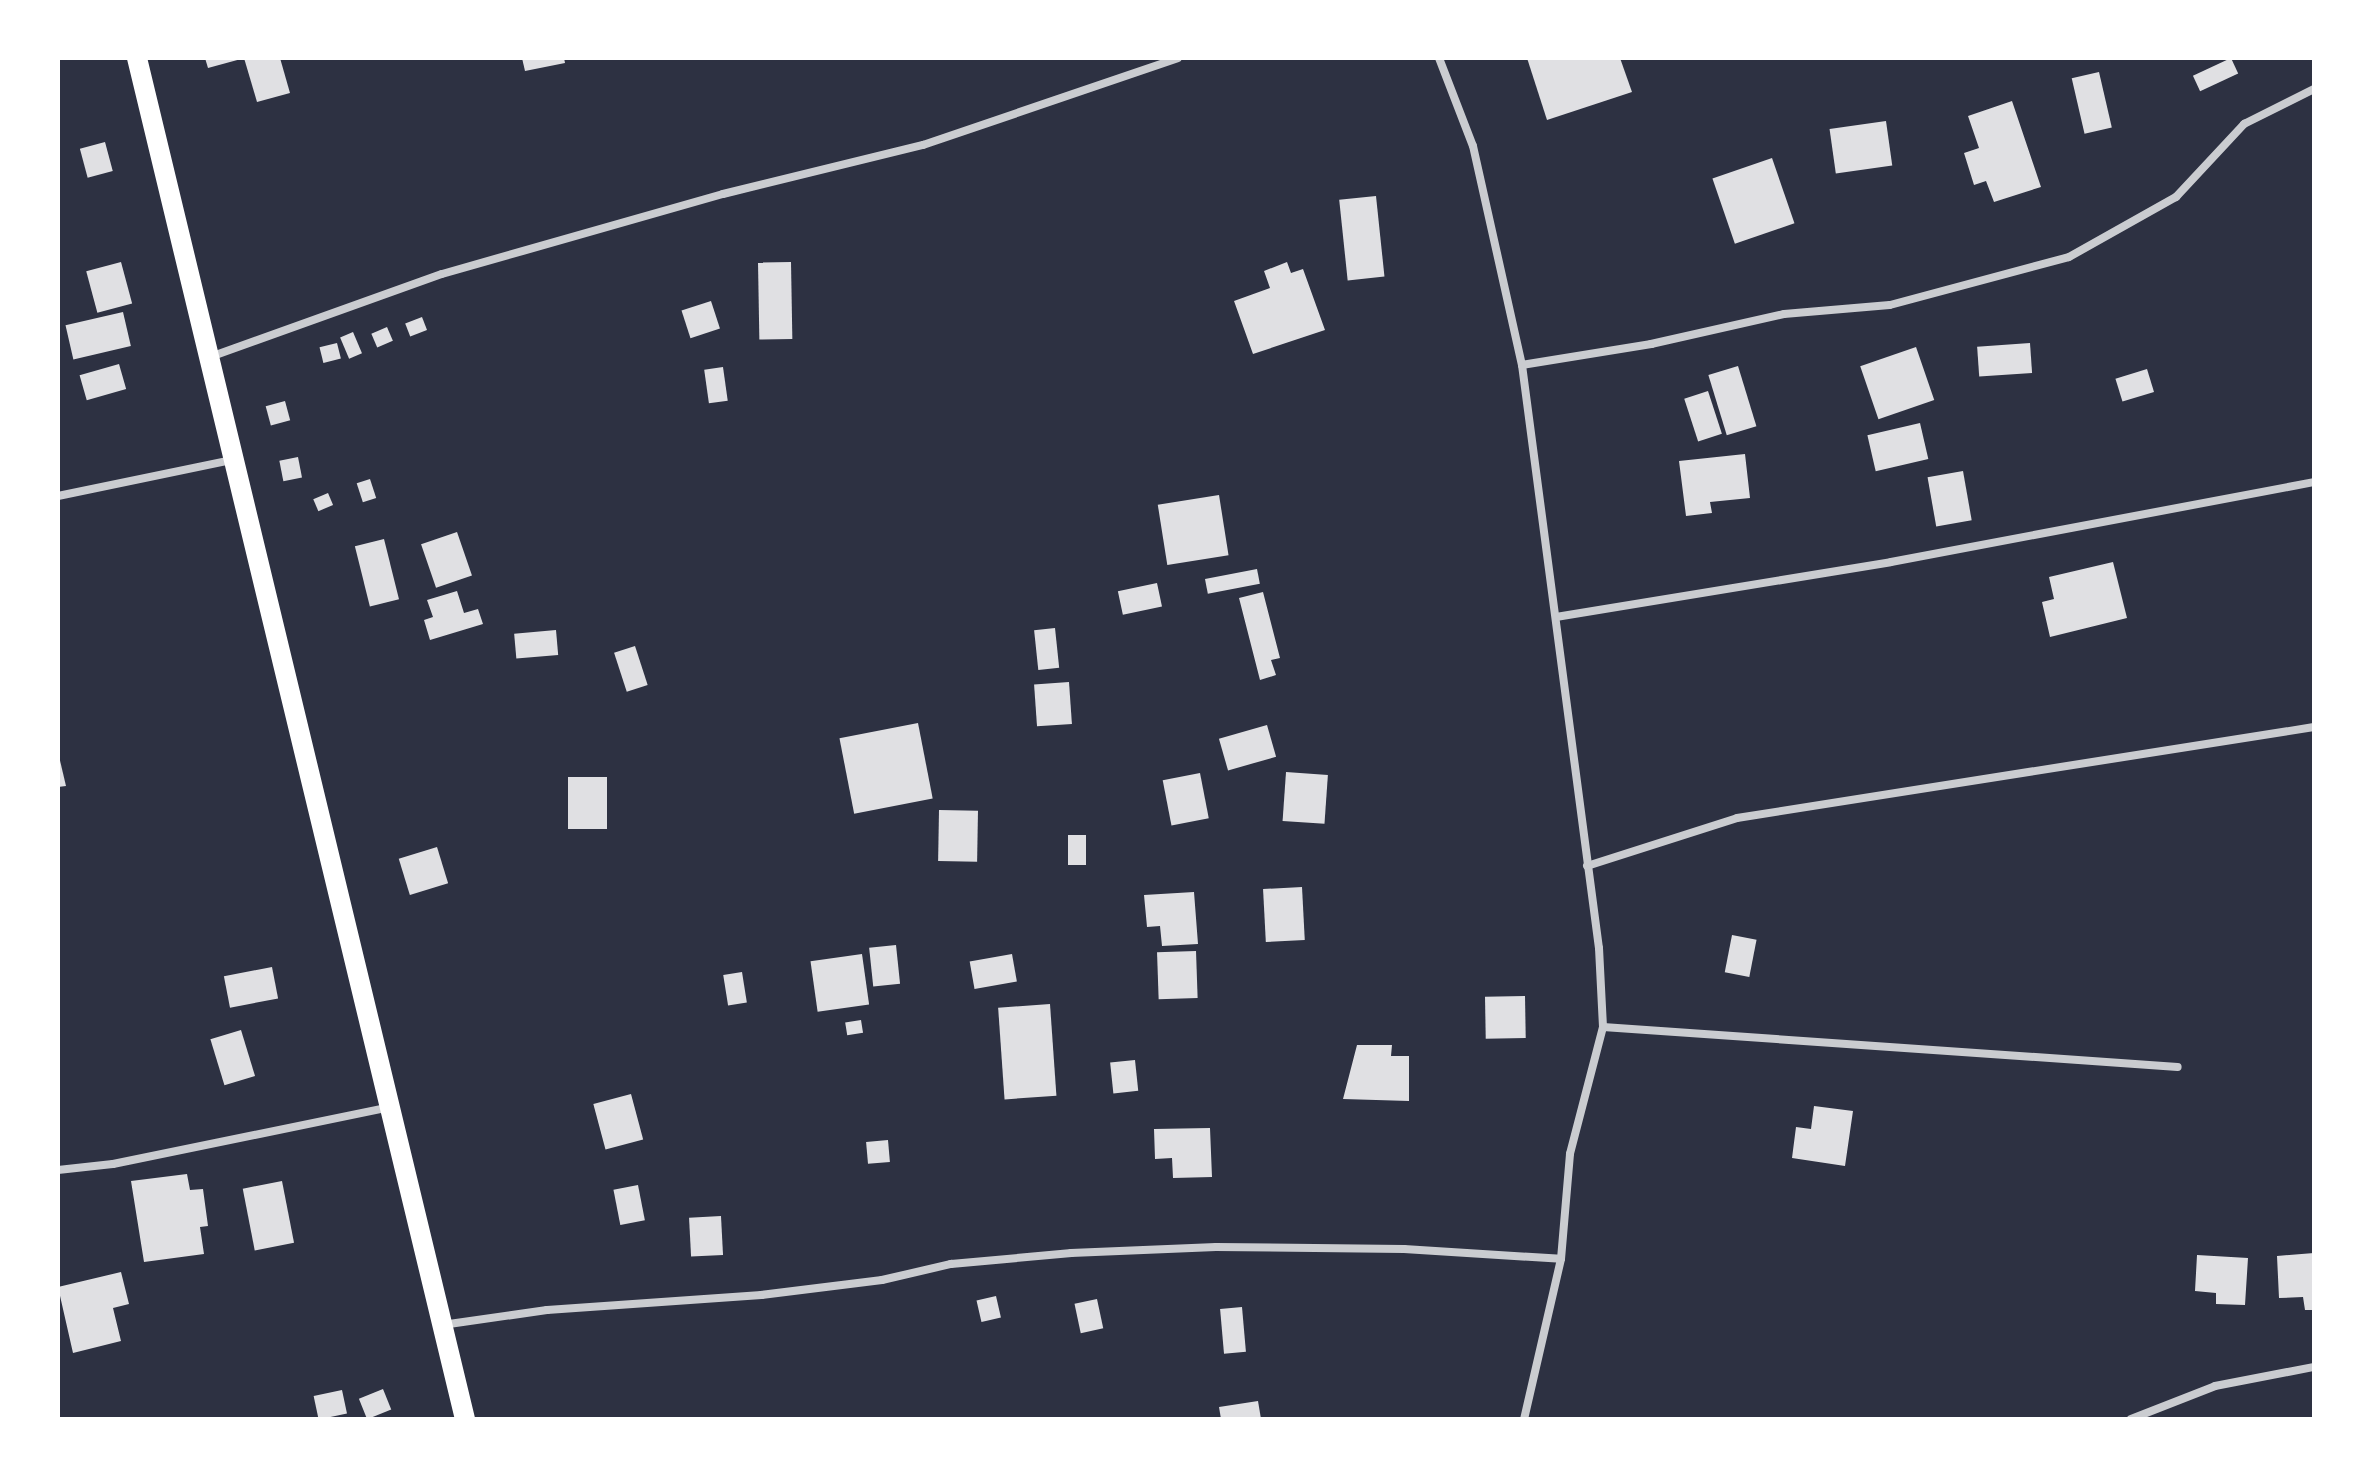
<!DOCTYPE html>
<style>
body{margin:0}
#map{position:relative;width:2372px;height:1477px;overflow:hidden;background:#2d3142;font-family:"Titillium Web",sans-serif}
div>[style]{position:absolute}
.building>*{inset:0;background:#e0e0e3;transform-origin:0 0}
.minor>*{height:8px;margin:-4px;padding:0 4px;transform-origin:4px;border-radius:4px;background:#caccd0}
.primary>*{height:20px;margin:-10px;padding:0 10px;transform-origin:10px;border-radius:10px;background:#fff}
span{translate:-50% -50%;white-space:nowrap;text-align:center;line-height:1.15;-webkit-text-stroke:6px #fff;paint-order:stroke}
.frame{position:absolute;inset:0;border:60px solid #fff;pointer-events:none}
</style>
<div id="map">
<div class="building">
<i style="clip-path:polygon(205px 58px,241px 58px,241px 59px,208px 68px)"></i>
<i style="clip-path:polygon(244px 58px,280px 58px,290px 93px,257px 102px)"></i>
<i style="clip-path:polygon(522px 58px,564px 58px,565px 63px,525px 71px)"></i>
<i style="clip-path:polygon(1527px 58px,1620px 58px,1632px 92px,1547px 120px)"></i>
<i style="left:2231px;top:58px;width:17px;height:42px;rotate:65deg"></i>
<i style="left:2099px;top:72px;width:57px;height:28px;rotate:77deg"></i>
<i style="clip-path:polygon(2012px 101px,2041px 187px,1994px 202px,1986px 181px,1974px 185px,1964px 153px,1979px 148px,1968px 116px)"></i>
<i style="left:1886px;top:121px;width:45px;height:57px;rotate:82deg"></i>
<i style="left:105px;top:142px;width:30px;height:26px;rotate:75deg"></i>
<i style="left:1772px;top:158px;width:69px;height:63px;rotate:71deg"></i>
<i style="left:1376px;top:196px;width:81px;height:37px;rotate:84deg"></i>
<i style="left:121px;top:262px;width:43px;height:36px;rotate:75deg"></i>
<i style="left:791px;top:262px;width:77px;height:33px;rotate:89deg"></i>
<i style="clip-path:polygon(1287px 262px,1291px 273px,1303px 269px,1325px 330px,1253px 354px,1234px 301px,1270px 288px,1264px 271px)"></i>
<i style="left:711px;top:301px;width:29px;height:31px;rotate:72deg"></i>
<i style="left:123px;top:312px;width:35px;height:59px;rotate:77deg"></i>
<i style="left:422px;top:317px;width:14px;height:18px;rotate:69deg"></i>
<i style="left:387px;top:327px;width:15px;height:17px;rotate:67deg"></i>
<i style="left:353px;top:332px;width:23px;height:14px;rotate:67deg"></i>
<i style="left:337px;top:343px;width:16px;height:18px;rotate:76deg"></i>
<i style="left:2030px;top:343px;width:30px;height:53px;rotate:86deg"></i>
<i style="left:1916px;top:347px;width:56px;height:59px;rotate:71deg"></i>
<i style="left:119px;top:364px;width:26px;height:41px;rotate:74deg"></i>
<i style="left:1738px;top:366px;width:63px;height:31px;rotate:73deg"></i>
<i style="left:723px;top:367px;width:34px;height:19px;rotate:82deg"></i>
<i style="left:2147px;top:369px;width:24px;height:33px;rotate:73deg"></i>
<i style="left:1708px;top:391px;width:45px;height:25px;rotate:72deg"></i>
<i style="left:285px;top:401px;width:20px;height:20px;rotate:75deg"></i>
<i style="left:1920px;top:423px;width:37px;height:54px;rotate:77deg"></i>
<i style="clip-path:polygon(1745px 454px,1750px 498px,1710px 502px,1712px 513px,1686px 516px,1679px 461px)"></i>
<i style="left:298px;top:457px;width:21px;height:19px;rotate:79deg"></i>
<i style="left:1963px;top:471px;width:50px;height:36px;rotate:80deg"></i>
<i style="left:370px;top:479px;width:20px;height:14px;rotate:72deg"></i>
<i style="left:328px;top:493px;width:13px;height:16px;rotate:67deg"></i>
<i style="left:1219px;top:495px;width:61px;height:62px;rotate:81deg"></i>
<i style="left:457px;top:532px;width:46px;height:38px;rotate:71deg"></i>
<i style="left:384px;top:539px;width:62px;height:30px;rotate:76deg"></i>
<i style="clip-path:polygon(2113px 562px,2127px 618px,2050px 637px,2042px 602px,2054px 599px,2049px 577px)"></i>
<i style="left:1257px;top:569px;width:15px;height:53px;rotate:79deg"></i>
<i style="left:1157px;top:583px;width:24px;height:40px;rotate:78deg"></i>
<i style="clip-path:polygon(457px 591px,464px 613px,478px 609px,483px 624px,430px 640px,424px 620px,433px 617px,427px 600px)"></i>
<i style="clip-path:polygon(1263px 592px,1280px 658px,1271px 660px,1276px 675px,1260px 680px,1239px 598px)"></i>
<i style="left:1055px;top:628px;width:40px;height:21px;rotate:84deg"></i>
<i style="left:556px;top:630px;width:25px;height:42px;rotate:85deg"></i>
<i style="left:635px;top:646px;width:41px;height:22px;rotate:72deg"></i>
<i style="left:1069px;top:682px;width:42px;height:35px;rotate:86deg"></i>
<i style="left:918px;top:723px;width:77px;height:80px;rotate:79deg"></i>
<i style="left:1267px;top:725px;width:33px;height:50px;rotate:74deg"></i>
<i style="clip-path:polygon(58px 752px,66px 786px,58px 787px)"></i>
<i style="left:1286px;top:772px;width:42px;height:49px;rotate:4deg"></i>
<i style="left:1200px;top:773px;width:46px;height:38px;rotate:79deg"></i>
<i style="left:568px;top:777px;width:39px;height:52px"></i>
<i style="left:939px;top:810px;width:39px;height:51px;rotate:1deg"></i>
<i style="left:1068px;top:835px;width:18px;height:30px"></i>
<i style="left:437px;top:847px;width:38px;height:40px;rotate:73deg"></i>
<i style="left:1302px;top:887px;width:53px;height:39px;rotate:87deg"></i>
<i style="clip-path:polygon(1194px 892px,1198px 944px,1162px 946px,1160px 926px,1147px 927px,1144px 895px)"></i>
<i style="left:1732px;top:935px;width:25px;height:38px;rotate:11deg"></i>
<i style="left:896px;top:945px;width:39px;height:27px;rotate:84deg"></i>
<i style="left:1196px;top:951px;width:47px;height:39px;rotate:88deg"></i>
<i style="left:862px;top:954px;width:51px;height:52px;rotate:82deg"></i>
<i style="left:1012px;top:954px;width:28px;height:43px;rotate:80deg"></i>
<i style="left:272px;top:967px;width:32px;height:49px;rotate:79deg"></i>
<i style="left:742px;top:972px;width:31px;height:19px;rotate:81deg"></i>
<i style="left:1525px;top:996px;width:42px;height:40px;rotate:89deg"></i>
<i style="left:1050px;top:1004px;width:92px;height:52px;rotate:86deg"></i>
<i style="left:861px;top:1020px;width:13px;height:16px;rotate:81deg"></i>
<i style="left:241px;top:1030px;width:48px;height:32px;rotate:73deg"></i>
<i style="clip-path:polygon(1357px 1045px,1392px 1045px,1391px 1056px,1409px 1056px,1409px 1101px,1343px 1099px)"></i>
<i style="left:1135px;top:1060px;width:31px;height:25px;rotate:84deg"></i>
<i style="left:631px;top:1094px;width:47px;height:39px;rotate:75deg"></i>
<i style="clip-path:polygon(1814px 1106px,1853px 1111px,1845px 1166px,1792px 1158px,1796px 1127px,1811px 1129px)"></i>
<i style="clip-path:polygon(1210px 1128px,1212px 1177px,1173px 1178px,1172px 1158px,1155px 1159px,1154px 1129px)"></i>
<i style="left:888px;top:1140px;width:22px;height:22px;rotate:85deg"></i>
<i style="clip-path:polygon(187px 1174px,190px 1190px,203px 1189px,208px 1226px,200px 1227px,204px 1254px,144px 1262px,131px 1181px)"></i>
<i style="left:282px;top:1181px;width:63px;height:40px;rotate:79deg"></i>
<i style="left:638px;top:1185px;width:36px;height:25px;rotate:79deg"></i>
<i style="left:721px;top:1216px;width:39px;height:32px;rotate:87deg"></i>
<i style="clip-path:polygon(2314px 1253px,2314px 1310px,2305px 1310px,2303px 1297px,2279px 1298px,2277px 1256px)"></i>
<i style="clip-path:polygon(2197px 1255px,2248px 1258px,2245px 1305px,2216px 1304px,2216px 1293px,2195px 1291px)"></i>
<i style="clip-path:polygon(121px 1272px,129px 1304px,113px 1308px,121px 1341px,73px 1353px,58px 1287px)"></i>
<i style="left:996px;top:1296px;width:22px;height:20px;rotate:77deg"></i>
<i style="left:1097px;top:1299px;width:30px;height:23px;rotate:78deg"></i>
<i style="left:1242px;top:1307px;width:45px;height:22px;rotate:85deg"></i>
<i style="left:383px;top:1389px;width:22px;height:26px;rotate:68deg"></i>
<i style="left:342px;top:1390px;width:24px;height:29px;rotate:78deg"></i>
<i style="clip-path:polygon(1258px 1401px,1261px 1419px,1221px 1419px,1219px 1407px)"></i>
</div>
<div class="minor">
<i style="left:1439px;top:58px;width:94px;rotate:68.9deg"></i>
<i style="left:1473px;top:146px;width:224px;rotate:77.4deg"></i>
<i style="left:1522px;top:365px;width:588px;rotate:82.48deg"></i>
<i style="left:1599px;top:948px;width:79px;rotate:87.1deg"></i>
<i style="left:1603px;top:1027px;width:131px;rotate:104.6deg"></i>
<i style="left:1570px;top:1154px;width:105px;rotate:94.9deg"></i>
<i style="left:1561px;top:1259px;width:164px;rotate:103deg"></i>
<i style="left:210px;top:357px;width:246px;rotate:-19.7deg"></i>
<i style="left:442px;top:274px;width:292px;rotate:-15.9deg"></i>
<i style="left:723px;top:194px;width:206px;rotate:-13.8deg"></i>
<i style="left:923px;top:145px;width:269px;rotate:-18.8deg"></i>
<i style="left:1522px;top:365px;width:131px;rotate:-9.2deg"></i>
<i style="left:1651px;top:344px;width:136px;rotate:-12.7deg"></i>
<i style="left:1784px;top:314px;width:106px;rotate:-4.9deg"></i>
<i style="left:1890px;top:305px;width:185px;rotate:-15deg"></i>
<i style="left:2069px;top:257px;width:123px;rotate:-29.3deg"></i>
<i style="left:2176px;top:197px;width:100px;rotate:-47deg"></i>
<i style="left:2244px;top:124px;width:78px;rotate:-26.6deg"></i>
<i style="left:58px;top:496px;width:178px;rotate:-11.7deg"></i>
<i style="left:1556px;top:617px;width:339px;rotate:-9.3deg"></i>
<i style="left:1891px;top:562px;width:430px;rotate:-10.7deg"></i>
<i style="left:1587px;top:866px;width:157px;rotate:-17.7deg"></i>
<i style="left:1737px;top:818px;width:584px;rotate:-8.96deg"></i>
<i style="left:1603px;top:1027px;width:576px;rotate:3.98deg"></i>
<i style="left:58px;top:1170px;width:55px;rotate:-6.2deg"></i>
<i style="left:113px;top:1164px;width:279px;rotate:-11.6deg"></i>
<i style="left:442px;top:1325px;width:106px;rotate:-8.1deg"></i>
<i style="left:547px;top:1310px;width:215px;rotate:-4deg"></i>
<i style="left:761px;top:1295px;width:122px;rotate:-7.1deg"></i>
<i style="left:882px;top:1280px;width:71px;rotate:-13.1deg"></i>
<i style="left:951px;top:1264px;width:121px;rotate:-5.2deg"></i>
<i style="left:1071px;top:1253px;width:145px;rotate:-2.4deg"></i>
<i style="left:1216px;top:1247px;width:188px;rotate:0.6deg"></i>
<i style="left:1404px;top:1249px;width:157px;rotate:3.6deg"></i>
<i style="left:2131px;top:1419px;width:90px;rotate:-21.4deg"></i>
<i style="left:2215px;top:1386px;width:101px;rotate:-10.9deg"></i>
</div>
<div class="primary">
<i style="left:137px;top:58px;width:1400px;rotate:76.45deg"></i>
</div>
<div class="frame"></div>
</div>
